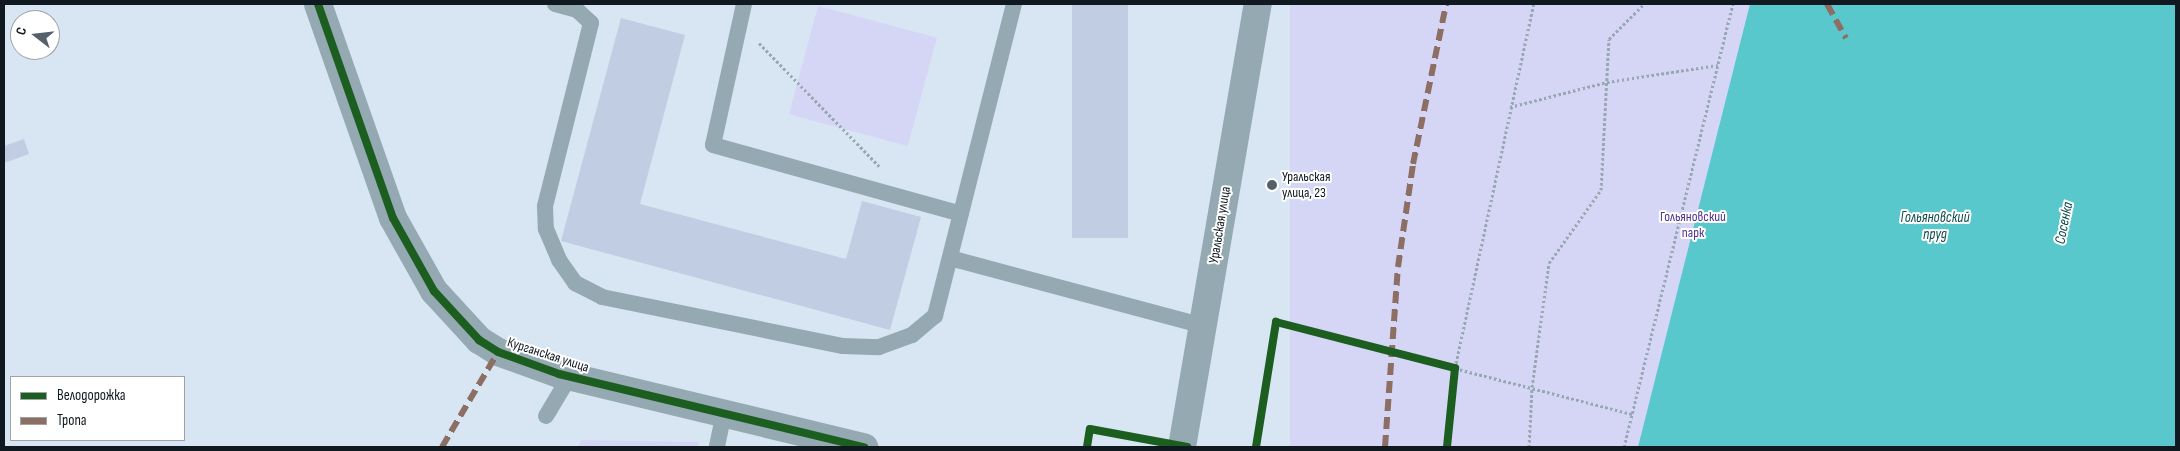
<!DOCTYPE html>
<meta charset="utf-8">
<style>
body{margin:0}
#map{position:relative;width:2180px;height:451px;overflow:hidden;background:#d8e5f2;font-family:"Sofia Sans Condensed",sans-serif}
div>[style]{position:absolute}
.green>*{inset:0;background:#d5d6f6;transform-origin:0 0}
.water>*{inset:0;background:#59c8cd}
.building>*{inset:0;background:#c1cde2;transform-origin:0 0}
.path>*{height:3px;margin-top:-1.5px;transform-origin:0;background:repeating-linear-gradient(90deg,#97a8b1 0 2.5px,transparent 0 5px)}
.service>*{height:16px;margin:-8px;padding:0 8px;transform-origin:8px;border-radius:8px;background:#94a9b2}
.tertiary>*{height:28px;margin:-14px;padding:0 14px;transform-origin:14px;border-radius:14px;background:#94a9b2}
.secondary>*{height:28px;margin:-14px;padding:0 14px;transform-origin:14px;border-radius:14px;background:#95a9b2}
.quiet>*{height:6px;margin-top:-3px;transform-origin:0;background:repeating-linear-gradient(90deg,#8d6e63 0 12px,transparent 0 18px)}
.cycleway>*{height:8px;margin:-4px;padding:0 4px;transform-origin:4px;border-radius:4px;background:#1b5e20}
.dots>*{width:14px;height:14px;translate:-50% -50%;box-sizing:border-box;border:2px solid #fff;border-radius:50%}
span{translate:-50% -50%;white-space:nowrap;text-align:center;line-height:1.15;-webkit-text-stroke:4px #fff;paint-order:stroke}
.poi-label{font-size:14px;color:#101920}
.left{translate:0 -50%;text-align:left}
.park-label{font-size:14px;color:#4f3391}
.street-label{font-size:14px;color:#101920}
.water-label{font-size:15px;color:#0e4b4c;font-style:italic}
.frame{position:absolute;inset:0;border:5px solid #101920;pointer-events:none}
.legend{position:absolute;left:10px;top:376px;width:175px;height:65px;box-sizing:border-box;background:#fff;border:1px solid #9fa3a6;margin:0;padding:6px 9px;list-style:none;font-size:15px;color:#101920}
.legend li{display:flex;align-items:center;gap:10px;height:25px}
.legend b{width:25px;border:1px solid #9fa3a6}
.north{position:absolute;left:10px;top:10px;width:50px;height:50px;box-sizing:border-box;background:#fff;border:1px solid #9fa3a6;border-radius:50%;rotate:286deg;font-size:14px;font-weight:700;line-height:20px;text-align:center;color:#101920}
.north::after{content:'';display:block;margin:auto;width:18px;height:22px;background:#56606a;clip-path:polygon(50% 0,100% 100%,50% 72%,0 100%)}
</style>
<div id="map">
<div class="green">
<i style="left:1290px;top:4px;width:886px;height:450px"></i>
<i style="left:818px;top:6px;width:123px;height:112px;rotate:15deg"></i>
<i style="clip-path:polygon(581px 440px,699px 442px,698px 447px,578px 447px)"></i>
</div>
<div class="water">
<i style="clip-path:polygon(1750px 4px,2176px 4px,2176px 447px,1638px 447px)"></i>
</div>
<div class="building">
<i style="left:1072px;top:4px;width:56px;height:234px"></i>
<i style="clip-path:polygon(621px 18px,685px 35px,640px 204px,846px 259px,862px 201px,921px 217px,890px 330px,561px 241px)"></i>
<i style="clip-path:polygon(24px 139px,29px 154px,4px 163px,4px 146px)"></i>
</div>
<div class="path">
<i style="left:759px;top:43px;width:172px;rotate:45.7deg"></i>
<i style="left:1510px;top:107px;width:100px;rotate:-14.5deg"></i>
<i style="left:1607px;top:82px;width:112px;rotate:-8.7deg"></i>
<i style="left:1276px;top:322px;width:368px;rotate:14.5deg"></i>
<i style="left:1447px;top:447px;width:79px;rotate:-84.2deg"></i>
<i style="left:1455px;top:368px;width:372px;rotate:-77.8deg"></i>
<i style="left:1529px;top:447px;width:60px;rotate:-87.1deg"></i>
<i style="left:1532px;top:387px;width:125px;rotate:-82.2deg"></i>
<i style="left:1549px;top:263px;width:90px;rotate:-54.5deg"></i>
<i style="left:1601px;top:190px;width:151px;rotate:-87deg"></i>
<i style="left:1609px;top:39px;width:49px;rotate:-45deg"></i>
<i style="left:1624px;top:447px;width:456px;rotate:-76.2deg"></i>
</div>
<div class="service">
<i style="left:555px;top:4px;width:23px;rotate:15deg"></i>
<i style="left:577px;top:10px;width:19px;rotate:43deg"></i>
<i style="left:591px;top:23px;width:189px;rotate:104.1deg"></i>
<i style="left:545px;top:206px;width:23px;rotate:88deg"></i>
<i style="left:546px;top:229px;width:34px;rotate:67deg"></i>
<i style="left:559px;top:260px;width:28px;rotate:55deg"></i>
<i style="left:575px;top:283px;width:30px;rotate:27deg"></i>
<i style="left:602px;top:297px;width:246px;rotate:11.5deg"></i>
<i style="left:843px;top:346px;width:36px;rotate:2deg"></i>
<i style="left:879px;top:347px;width:35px;rotate:-20deg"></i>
<i style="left:912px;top:335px;width:30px;rotate:-40deg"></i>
<i style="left:935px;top:316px;width:322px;rotate:-75.8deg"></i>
<i style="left:744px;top:4px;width:144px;rotate:102.4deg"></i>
<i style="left:713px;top:145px;width:257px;rotate:15.5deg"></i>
<i style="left:950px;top:258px;width:262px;rotate:15deg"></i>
<i style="left:546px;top:416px;width:47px;rotate:-59deg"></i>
<i style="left:717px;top:446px;width:33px;rotate:-78deg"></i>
</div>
<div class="tertiary">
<i style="left:318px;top:4px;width:227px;rotate:70.7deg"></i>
<i style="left:393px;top:218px;width:84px;rotate:60.7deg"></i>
<i style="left:434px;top:291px;width:67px;rotate:47.4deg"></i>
<i style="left:479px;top:340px;width:22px;rotate:32deg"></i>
<i style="left:498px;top:352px;width:65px;rotate:19.8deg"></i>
<i style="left:559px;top:374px;width:314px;rotate:13.5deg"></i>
</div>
<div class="secondary">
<i style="left:1182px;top:447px;width:449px;rotate:-80.3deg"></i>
</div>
<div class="quiet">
<i style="left:1827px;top:4px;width:39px;rotate:61deg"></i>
<i style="left:442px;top:447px;width:110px;rotate:-59.5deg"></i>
<i style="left:1385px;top:447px;width:180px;rotate:-85.9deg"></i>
<i style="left:1398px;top:267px;width:104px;rotate:-81.7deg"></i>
<i style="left:1413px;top:164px;width:163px;rotate:-78.3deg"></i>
</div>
<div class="cycleway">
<i style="left:318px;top:4px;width:227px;rotate:70.7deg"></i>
<i style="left:393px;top:218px;width:84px;rotate:60.7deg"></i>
<i style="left:434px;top:291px;width:67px;rotate:47.4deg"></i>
<i style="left:479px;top:340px;width:22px;rotate:32deg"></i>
<i style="left:498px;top:352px;width:65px;rotate:19.8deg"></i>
<i style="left:559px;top:374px;width:314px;rotate:13.5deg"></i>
<i style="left:1087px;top:447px;width:18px;rotate:-81deg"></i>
<i style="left:1090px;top:429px;width:99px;rotate:10.5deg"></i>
<i style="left:1256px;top:447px;width:127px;rotate:-80.9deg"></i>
<i style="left:1276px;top:322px;width:185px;rotate:14.4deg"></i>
<i style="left:1455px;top:368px;width:79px;rotate:95.8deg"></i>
</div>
<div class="dots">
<i style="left:1272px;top:185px;background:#56606a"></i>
</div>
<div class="poi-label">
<span class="left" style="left:1282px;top:185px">Уральская<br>улица, 23</span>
</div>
<div class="park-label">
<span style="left:1693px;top:225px">Гольяновcкий<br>парк</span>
</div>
<div class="street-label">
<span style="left:1220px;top:225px;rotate:-81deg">Уральская улица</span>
<span style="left:548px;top:355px;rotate:18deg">Курганская улица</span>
</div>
<div class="water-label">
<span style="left:1935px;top:226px">Гольяновский<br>пруд</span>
<span style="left:2064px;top:223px;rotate:-79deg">Сосенка</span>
</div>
<div class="frame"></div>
<ul class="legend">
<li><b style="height:6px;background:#1b5e20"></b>Велодорожка</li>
<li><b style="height:6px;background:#8d6e63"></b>Тропа</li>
</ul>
<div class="north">С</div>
</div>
